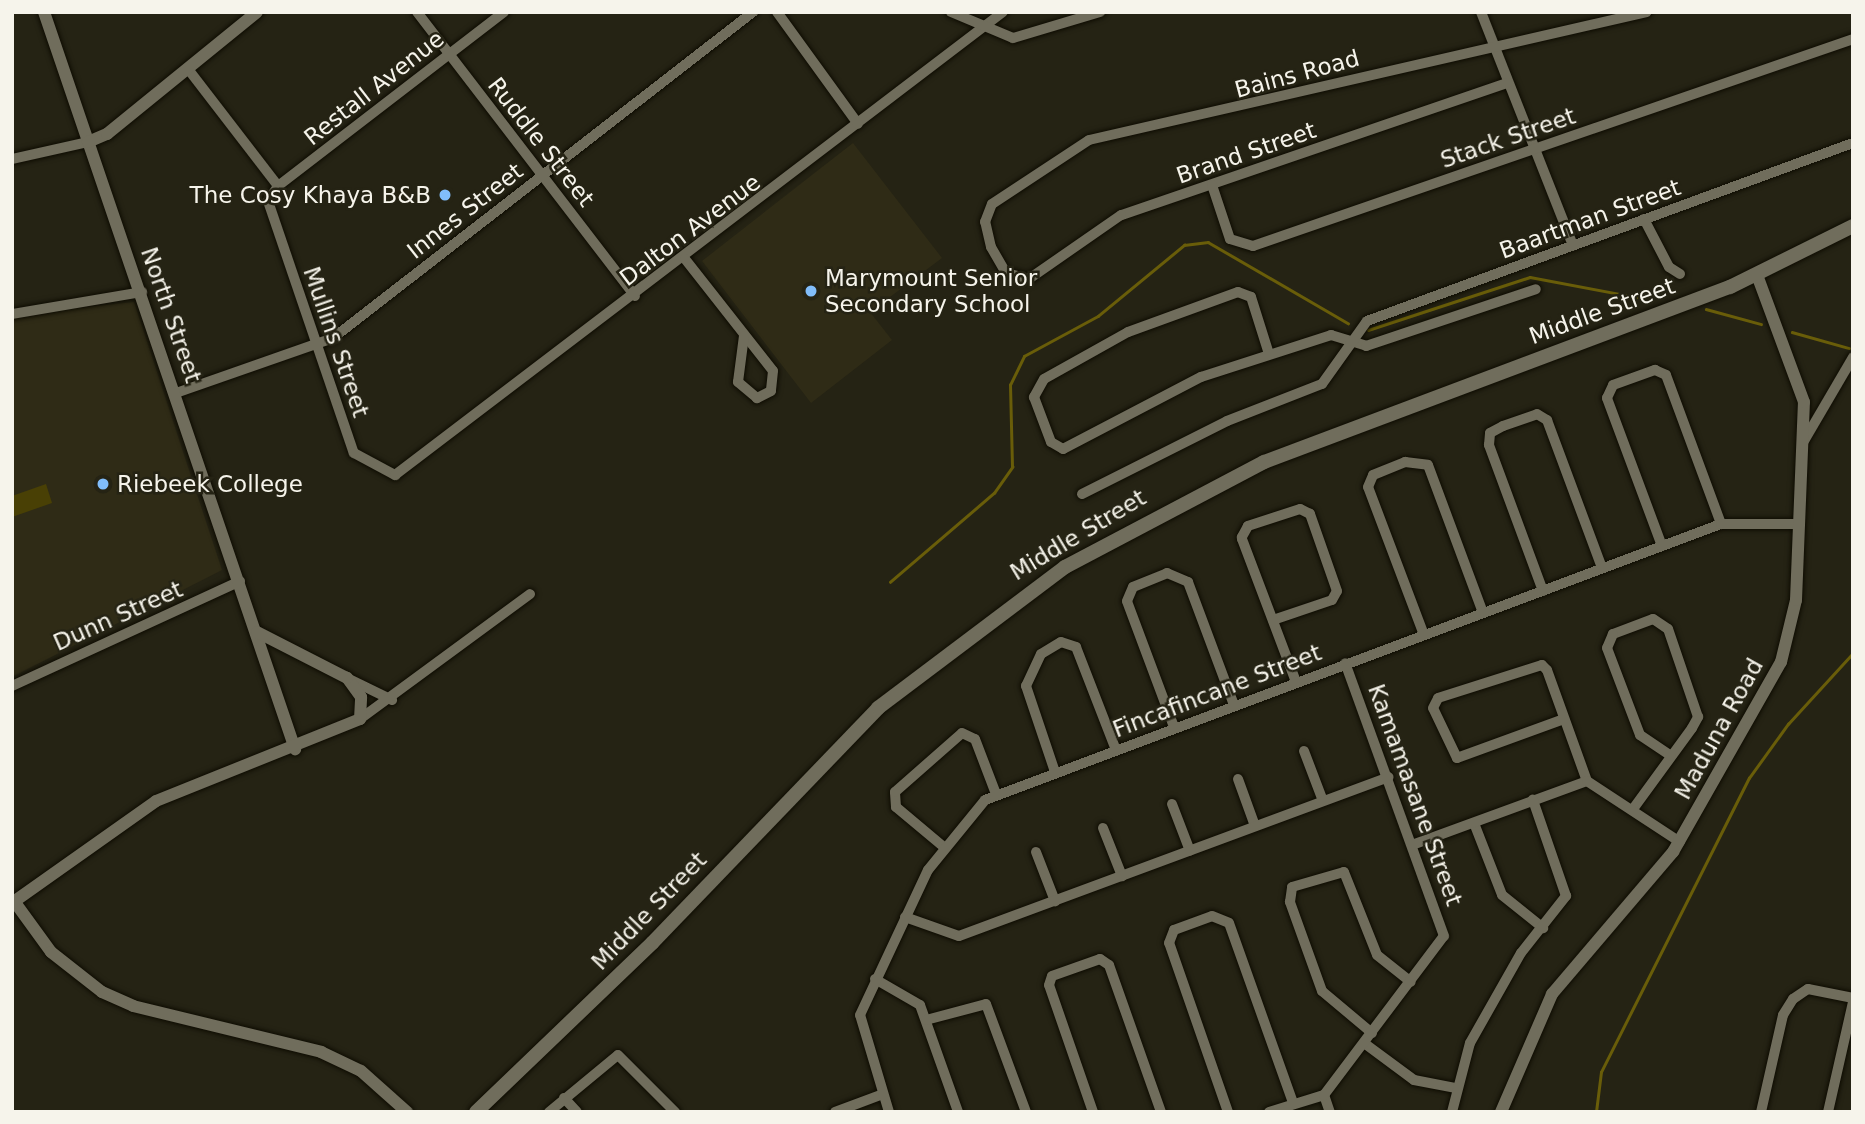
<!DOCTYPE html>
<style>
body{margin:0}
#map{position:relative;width:1865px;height:1124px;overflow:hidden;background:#252314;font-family:"DejaVu Sans",sans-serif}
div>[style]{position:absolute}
.built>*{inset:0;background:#2f2b16}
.green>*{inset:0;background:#494005}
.stream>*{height:2.5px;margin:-1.25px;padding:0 1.25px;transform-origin:1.25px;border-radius:1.25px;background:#695d09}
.roads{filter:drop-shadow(0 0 2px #0e0c02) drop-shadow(0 0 2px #0e0c02)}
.minor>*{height:10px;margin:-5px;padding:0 5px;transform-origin:5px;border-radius:5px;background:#706d5c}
.tertiary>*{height:12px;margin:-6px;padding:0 6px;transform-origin:6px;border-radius:6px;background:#706d5c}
.secondary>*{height:14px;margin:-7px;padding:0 7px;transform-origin:7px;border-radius:7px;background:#706d5c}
.dots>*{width:19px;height:19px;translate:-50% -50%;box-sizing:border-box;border:4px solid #252314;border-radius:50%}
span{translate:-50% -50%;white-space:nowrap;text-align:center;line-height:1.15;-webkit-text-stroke:5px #252314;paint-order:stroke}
.street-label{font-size:23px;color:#f6f4eb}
.poi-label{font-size:23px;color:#f6f4eb}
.right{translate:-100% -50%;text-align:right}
.left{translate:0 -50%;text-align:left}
.frame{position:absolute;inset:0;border:14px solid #f6f4eb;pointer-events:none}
</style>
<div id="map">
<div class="built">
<i style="clip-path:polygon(853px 143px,942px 258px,870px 312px,892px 340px,811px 403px,702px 261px)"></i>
<i style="clip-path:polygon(134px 302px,222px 570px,12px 677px,12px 315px)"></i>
</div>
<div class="green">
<i style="clip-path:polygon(46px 484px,52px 503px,12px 517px,12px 496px)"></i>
</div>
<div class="stream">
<i style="left:1706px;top:309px;width:57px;rotate:15.3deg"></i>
<i style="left:1368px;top:330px;width:170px;rotate:-18.1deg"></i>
<i style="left:1530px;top:277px;width:108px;rotate:10.7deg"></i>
<i style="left:1792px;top:332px;width:59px;rotate:15.7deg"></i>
<i style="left:890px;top:582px;width:137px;rotate:-40.6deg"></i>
<i style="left:994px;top:493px;width:32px;rotate:-55deg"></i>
<i style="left:1012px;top:467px;width:82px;rotate:-91.4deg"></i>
<i style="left:1010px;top:385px;width:32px;rotate:-64deg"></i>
<i style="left:1024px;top:356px;width:84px;rotate:-28.4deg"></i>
<i style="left:1098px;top:316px;width:112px;rotate:-39.5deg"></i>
<i style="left:1184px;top:245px;width:24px;rotate:-7deg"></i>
<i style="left:1208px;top:242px;width:162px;rotate:30.1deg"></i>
<i style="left:1596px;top:1112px;width:40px;rotate:-82.9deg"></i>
<i style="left:1601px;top:1072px;width:329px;rotate:-63.3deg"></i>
<i style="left:1749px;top:778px;width:67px;rotate:-54.2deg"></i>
<i style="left:1788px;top:724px;width:96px;rotate:-47.5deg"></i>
</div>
<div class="roads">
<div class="minor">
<i style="left:417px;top:12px;width:358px;rotate:52.5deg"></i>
<i style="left:504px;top:12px;width:285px;rotate:142.4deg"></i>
<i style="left:278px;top:186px;width:18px;rotate:124deg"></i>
<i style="left:268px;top:201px;width:266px;rotate:71.2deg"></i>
<i style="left:354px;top:453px;width:47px;rotate:28.2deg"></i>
<i style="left:395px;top:475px;width:764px;rotate:-37.29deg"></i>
<i style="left:777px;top:12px;width:138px;rotate:54.1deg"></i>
<i style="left:951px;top:12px;width:67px;rotate:22.8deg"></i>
<i style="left:1013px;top:38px;width:91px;rotate:-16.6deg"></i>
<i style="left:1481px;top:12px;width:251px;rotate:68.5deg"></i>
<i style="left:188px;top:69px;width:148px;rotate:52.4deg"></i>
<i style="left:1507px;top:83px;width:408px;rotate:161.1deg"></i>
<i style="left:1121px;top:215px;width:112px;rotate:145.2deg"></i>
<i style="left:1029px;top:279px;width:24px;rotate:-165deg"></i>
<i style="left:1006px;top:273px;width:30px;rotate:-120deg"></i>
<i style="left:991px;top:247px;width:26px;rotate:-103deg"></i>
<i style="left:985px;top:222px;width:19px;rotate:-69deg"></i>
<i style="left:992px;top:204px;width:116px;rotate:-33.4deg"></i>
<i style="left:1089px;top:140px;width:572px;rotate:-12.92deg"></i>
<i style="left:12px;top:159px;width:78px;rotate:-12.6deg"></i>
<i style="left:1212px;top:185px;width:57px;rotate:71.6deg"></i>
<i style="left:1230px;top:239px;width:24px;rotate:17deg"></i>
<i style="left:1253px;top:246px;width:635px;rotate:-19.03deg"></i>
<i style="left:1644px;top:219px;width:54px;rotate:62.5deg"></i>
<i style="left:1669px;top:267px;width:13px;rotate:32deg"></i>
<i style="left:685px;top:259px;width:142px;rotate:51.8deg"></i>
<i style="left:773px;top:371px;width:20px;rotate:96deg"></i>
<i style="left:771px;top:391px;width:16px;rotate:153deg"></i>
<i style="left:757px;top:398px;width:25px;rotate:-140deg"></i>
<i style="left:738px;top:382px;width:46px;rotate:-82.6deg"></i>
<i style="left:12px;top:314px;width:132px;rotate:-9.6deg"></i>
<i style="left:1269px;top:354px;width:60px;rotate:-107.5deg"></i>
<i style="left:1251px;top:297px;width:14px;rotate:-159deg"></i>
<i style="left:1238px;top:292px;width:117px;rotate:160deg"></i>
<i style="left:1128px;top:332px;width:96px;rotate:150.8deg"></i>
<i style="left:1044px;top:379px;width:21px;rotate:119deg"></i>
<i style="left:1034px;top:397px;width:48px;rotate:69.3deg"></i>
<i style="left:1051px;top:442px;width:14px;rotate:30deg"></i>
<i style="left:1063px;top:449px;width:156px;rotate:-27.6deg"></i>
<i style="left:1201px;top:377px;width:137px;rotate:-17.9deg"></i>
<i style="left:1331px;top:335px;width:37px;rotate:17deg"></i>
<i style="left:1366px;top:346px;width:179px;rotate:-18.5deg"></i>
<i style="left:176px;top:393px;width:166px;rotate:-19.3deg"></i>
<i style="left:333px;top:338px;width:532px;rotate:-37.82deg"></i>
<i style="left:1804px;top:441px;width:97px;rotate:-59.7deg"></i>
<i style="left:1082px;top:494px;width:162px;rotate:-26.7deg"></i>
<i style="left:1227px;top:421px;width:102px;rotate:-21.3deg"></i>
<i style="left:1322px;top:384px;width:77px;rotate:-54.5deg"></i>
<i style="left:1367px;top:321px;width:518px;rotate:-20.12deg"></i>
<i style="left:1662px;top:546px;width:158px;rotate:-110.4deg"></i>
<i style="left:1607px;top:398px;width:14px;rotate:-65deg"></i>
<i style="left:1613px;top:385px;width:45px;rotate:-19.7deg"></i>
<i style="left:1655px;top:370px;width:12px;rotate:24deg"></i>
<i style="left:1666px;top:375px;width:159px;rotate:69.7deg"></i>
<i style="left:1543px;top:591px;width:156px;rotate:-110.3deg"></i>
<i style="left:1489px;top:445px;width:12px;rotate:-85deg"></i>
<i style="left:1490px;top:433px;width:15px;rotate:-28deg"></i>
<i style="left:1503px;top:426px;width:36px;rotate:-19deg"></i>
<i style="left:1537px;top:414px;width:12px;rotate:31deg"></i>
<i style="left:1547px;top:420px;width:158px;rotate:69.6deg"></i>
<i style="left:1273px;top:620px;width:62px;rotate:-18.7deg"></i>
<i style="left:1332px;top:600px;width:10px;rotate:-61deg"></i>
<i style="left:1337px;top:591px;width:82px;rotate:-109.3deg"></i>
<i style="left:1310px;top:514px;width:11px;rotate:-153deg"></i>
<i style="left:1300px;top:509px;width:55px;rotate:161.9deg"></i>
<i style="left:1248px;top:526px;width:13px;rotate:119deg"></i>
<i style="left:1242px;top:537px;width:2px;rotate:90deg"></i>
<i style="left:1242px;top:539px;width:153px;rotate:69.3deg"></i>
<i style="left:1424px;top:635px;width:158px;rotate:-110.7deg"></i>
<i style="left:1368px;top:487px;width:13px;rotate:-67deg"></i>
<i style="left:1373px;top:475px;width:35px;rotate:-22deg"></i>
<i style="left:1405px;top:462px;width:23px;rotate:7deg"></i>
<i style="left:1428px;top:465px;width:158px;rotate:69.6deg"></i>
<i style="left:349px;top:679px;width:48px;rotate:26deg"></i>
<i style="left:12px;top:686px;width:251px;rotate:-24.7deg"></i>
<i style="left:360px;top:719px;width:211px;rotate:-36.3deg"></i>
<i style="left:1564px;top:719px;width:114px;rotate:160deg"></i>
<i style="left:1457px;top:758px;width:55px;rotate:-115.6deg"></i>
<i style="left:1433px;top:708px;width:11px;rotate:-63deg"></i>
<i style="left:1438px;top:698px;width:109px;rotate:-17.6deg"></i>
<i style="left:1542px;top:665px;width:7px;rotate:45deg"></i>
<i style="left:1547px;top:670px;width:118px;rotate:70.2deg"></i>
<i style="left:1174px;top:727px;width:134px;rotate:-110.5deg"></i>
<i style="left:1127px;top:601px;width:15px;rotate:-67deg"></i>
<i style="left:1133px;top:587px;width:37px;rotate:-22deg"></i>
<i style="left:1167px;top:573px;width:23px;rotate:23deg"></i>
<i style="left:1188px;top:582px;width:131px;rotate:69.5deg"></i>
<i style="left:1304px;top:751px;width:53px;rotate:69.2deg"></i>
<i style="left:1055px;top:772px;width:91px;rotate:-108.6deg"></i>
<i style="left:1026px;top:686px;width:35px;rotate:-65deg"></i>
<i style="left:1041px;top:654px;width:23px;rotate:-31deg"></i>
<i style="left:1061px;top:642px;width:16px;rotate:18deg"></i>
<i style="left:1076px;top:647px;width:110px;rotate:68.8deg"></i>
<i style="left:1238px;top:779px;width:50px;rotate:70.1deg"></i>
<i style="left:1172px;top:804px;width:50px;rotate:69deg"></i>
<i style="left:1633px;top:809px;width:100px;rotate:-53.9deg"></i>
<i style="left:1692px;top:728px;width:13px;rotate:-61deg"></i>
<i style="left:1698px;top:717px;width:93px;rotate:-108.8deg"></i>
<i style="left:1668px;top:629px;width:18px;rotate:-146deg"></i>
<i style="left:1653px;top:619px;width:43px;rotate:159.4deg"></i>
<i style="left:1613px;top:634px;width:15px;rotate:113deg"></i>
<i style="left:1607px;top:648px;width:93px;rotate:69.2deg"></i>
<i style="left:1640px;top:735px;width:37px;rotate:34deg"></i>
<i style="left:1474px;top:823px;width:77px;rotate:68.7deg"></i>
<i style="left:1502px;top:895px;width:53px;rotate:38.8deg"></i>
<i style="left:1103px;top:828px;width:52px;rotate:68.4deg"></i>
<i style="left:1412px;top:845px;width:186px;rotate:-20.1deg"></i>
<i style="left:1587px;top:781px;width:111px;rotate:33.3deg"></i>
<i style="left:945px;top:848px;width:64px;rotate:-140.1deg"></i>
<i style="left:896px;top:807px;width:15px;rotate:-94deg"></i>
<i style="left:895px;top:792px;width:89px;rotate:-41.4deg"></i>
<i style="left:962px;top:733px;width:14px;rotate:25deg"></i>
<i style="left:975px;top:739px;width:59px;rotate:69.1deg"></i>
<i style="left:1036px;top:852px;width:53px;rotate:68.8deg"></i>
<i style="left:905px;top:917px;width:57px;rotate:19.4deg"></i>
<i style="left:959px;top:936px;width:458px;rotate:-20.3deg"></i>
<i style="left:875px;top:979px;width:52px;rotate:30deg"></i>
<i style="left:920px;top:1005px;width:114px;rotate:70.4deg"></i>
<i style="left:926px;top:1020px;width:62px;rotate:-14.9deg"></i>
<i style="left:986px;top:1004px;width:115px;rotate:69.7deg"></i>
<i style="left:1372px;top:1033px;width:65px;rotate:-140deg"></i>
<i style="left:1322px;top:991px;width:95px;rotate:-109.8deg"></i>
<i style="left:1290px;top:902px;width:15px;rotate:-82deg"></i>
<i style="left:1292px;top:887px;width:54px;rotate:-16.1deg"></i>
<i style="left:1344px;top:872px;width:89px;rotate:68.3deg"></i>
<i style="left:1377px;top:955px;width:43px;rotate:38.5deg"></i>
<i style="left:1364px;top:1043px;width:62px;rotate:36.5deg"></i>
<i style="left:1414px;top:1080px;width:43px;rotate:10.8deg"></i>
<i style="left:1324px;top:1095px;width:18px;rotate:71deg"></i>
<i style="left:564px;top:1098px;width:19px;rotate:47deg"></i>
<i style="left:549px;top:1112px;width:89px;rotate:-39.6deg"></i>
<i style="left:618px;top:1055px;width:81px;rotate:45deg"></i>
<i style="left:835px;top:1112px;width:51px;rotate:-20.6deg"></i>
<i style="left:889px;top:1112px;width:101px;rotate:-106.6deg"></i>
<i style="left:860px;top:1015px;width:160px;rotate:-64.9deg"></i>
<i style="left:928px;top:870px;width:90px;rotate:-50.8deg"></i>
<i style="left:985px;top:800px;width:786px;rotate:-20.56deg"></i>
<i style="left:1721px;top:524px;width:79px"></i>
<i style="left:1093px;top:1112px;width:134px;rotate:-109.1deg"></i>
<i style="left:1049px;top:985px;width:9px;rotate:-72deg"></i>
<i style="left:1052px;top:976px;width:51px;rotate:-19.5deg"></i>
<i style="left:1100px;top:959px;width:11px;rotate:34deg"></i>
<i style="left:1109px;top:965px;width:156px;rotate:70.5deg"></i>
<i style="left:1228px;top:1112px;width:179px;rotate:-109.2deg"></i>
<i style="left:1169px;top:943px;width:14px;rotate:-69deg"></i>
<i style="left:1174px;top:930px;width:40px;rotate:-20.2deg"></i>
<i style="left:1212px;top:916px;width:18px;rotate:22deg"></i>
<i style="left:1229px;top:923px;width:191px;rotate:70.4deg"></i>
<i style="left:1269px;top:1112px;width:58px;rotate:-17.2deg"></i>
<i style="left:1324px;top:1095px;width:199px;rotate:-53deg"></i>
<i style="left:1444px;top:936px;width:290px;rotate:-109.9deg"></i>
<i style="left:1452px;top:1112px;width:71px;rotate:-75.4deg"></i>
<i style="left:1470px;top:1043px;width:103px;rotate:-60.5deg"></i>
<i style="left:1521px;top:953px;width:73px;rotate:-51.7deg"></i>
<i style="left:1566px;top:896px;width:102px;rotate:-109deg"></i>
<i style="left:1761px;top:1112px;width:99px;rotate:-77.2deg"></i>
<i style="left:1783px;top:1015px;width:19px;rotate:-58deg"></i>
<i style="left:1793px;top:999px;width:18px;rotate:-34deg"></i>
<i style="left:1808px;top:989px;width:46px;rotate:11.3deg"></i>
<i style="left:1828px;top:1112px;width:113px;rotate:-77.2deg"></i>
</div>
<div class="tertiary">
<i style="left:44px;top:12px;width:779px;rotate:71.19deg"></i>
<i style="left:88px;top:142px;width:21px;rotate:-23deg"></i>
<i style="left:107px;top:134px;width:193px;rotate:-39.1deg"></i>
<i style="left:14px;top:901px;width:63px;rotate:54deg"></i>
<i style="left:51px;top:952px;width:65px;rotate:38.1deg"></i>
<i style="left:102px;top:992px;width:34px;rotate:24deg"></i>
<i style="left:133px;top:1006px;width:194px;rotate:13.7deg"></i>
<i style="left:321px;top:1052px;width:44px;rotate:25.4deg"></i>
<i style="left:361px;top:1071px;width:62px;rotate:41.7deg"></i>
<i style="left:12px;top:903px;width:176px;rotate:-35.3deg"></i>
<i style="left:156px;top:801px;width:220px;rotate:-21.9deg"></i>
<i style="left:360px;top:719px;width:22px;rotate:-87deg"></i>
<i style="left:361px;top:697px;width:24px;rotate:-126deg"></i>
<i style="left:347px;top:678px;width:101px;rotate:-152.9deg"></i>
<i style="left:1501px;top:1112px;width:129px;rotate:-66.6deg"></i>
<i style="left:1552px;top:994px;width:187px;rotate:-49.6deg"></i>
<i style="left:1673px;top:852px;width:219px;rotate:-60.4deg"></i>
<i style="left:1781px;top:662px;width:64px;rotate:-76.4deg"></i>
<i style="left:1796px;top:600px;width:198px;rotate:-87.7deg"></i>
<i style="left:1804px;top:402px;width:135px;rotate:-110.3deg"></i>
</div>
<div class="secondary">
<i style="left:476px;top:1112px;width:245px;rotate:-43.8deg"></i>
<i style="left:653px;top:942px;width:325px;rotate:-46.1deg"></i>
<i style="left:878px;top:708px;width:234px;rotate:-37deg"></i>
<i style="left:1065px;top:567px;width:225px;rotate:-27.8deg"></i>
<i style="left:1264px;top:462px;width:498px;rotate:-20.6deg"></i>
<i style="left:1730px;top:287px;width:137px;rotate:-26.4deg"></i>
</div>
</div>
<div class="dots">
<i style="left:445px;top:195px;background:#81bdfa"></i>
<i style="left:811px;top:291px;background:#81bdfa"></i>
<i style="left:103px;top:484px;background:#81bdfa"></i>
</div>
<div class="street-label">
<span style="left:1297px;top:74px;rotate:-15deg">Bains Road</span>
<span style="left:374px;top:88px;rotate:-38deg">Restall Avenue</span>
<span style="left:1508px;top:138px;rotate:-19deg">Stack Street</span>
<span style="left:541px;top:142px;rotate:52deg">Ruddle Street</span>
<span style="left:1246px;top:153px;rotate:-19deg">Brand Street</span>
<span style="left:465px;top:211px;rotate:-38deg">Innes Street</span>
<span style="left:1590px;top:219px;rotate:-20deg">Baartman Street</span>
<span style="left:690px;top:230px;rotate:-37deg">Dalton Avenue</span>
<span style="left:1602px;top:311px;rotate:-20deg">Middle Street</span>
<span style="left:171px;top:315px;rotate:71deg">North Street</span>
<span style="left:336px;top:342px;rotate:71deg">Mullins Street</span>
<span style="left:1078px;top:535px;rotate:-31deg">Middle Street</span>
<span style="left:118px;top:616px;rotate:-24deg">Dunn Street</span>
<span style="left:1217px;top:691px;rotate:-21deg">Fincafincane Street</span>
<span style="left:1719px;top:729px;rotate:-61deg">Maduna Road</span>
<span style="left:1415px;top:795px;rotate:70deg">Kamamasane Street</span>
<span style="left:649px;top:911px;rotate:-46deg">Middle Street</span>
</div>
<div class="poi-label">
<span class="right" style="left:431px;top:195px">The Cosy Khaya B&amp;B</span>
<span class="left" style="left:825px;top:291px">Marymount Senior<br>Secondary School</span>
<span class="left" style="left:117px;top:484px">Riebeek College</span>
</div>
<div class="frame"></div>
</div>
